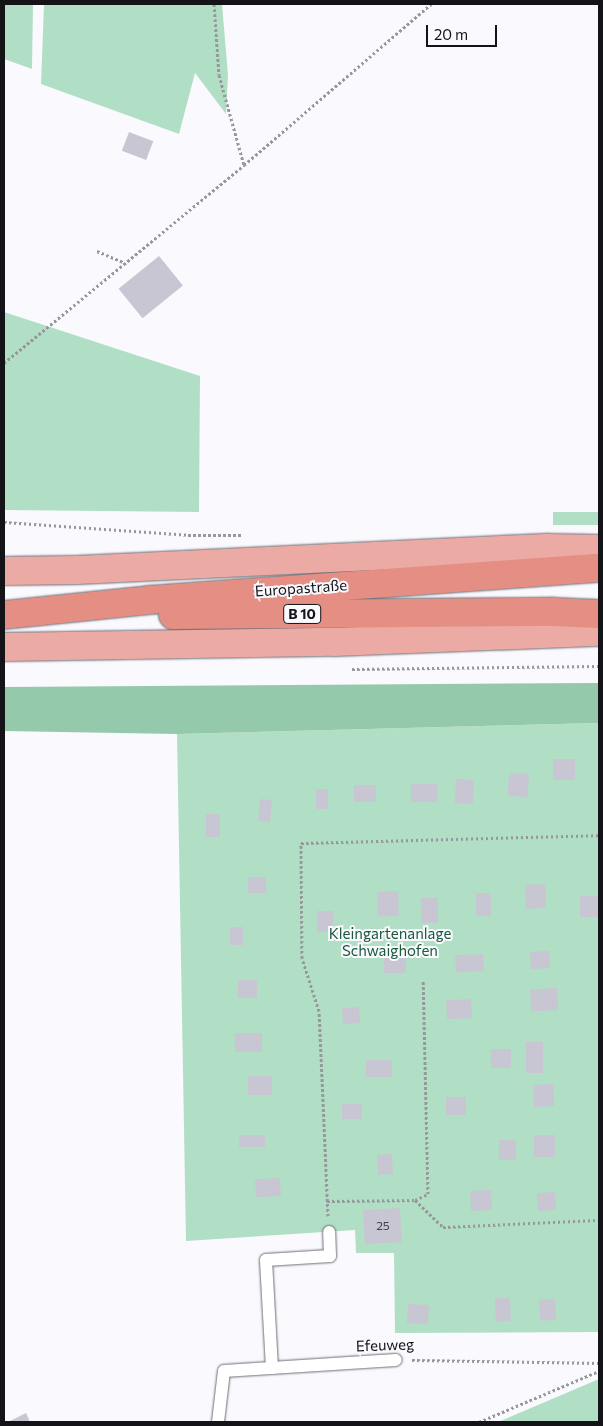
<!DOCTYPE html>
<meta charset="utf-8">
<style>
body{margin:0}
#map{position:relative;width:603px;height:1426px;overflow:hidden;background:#faf9fe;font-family:Commissioner,sans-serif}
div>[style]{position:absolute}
.green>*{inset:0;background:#b1dfc5;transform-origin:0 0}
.forest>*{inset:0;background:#95c9ac}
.building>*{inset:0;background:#c7c6d2;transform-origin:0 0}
.path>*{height:3px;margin-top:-1.5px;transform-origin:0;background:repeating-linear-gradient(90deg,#98979c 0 2.5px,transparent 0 5px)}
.roads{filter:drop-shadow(0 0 1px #6e6e78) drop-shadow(0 0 1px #6e6e78)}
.service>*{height:12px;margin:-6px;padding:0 6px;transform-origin:6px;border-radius:6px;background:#fff}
.primary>*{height:28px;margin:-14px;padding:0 14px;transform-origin:14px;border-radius:14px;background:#ebaaa3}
.trunk>*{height:28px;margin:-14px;padding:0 14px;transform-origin:14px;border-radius:14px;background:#e48e84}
span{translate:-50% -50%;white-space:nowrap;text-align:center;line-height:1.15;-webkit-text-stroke:4px #faf9fe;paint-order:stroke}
.number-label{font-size:12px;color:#414046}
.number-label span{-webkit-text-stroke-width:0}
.shield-label span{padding:1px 4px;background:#faf9fe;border:1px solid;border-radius:4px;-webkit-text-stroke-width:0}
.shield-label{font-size:14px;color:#141418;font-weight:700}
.street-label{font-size:15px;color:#141418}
.park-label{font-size:15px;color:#1a583c}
.frame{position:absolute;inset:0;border:5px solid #141418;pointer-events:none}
.scale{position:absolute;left:426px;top:25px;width:71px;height:22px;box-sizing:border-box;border:2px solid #141418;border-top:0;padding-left:6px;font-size:15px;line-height:18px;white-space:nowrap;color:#141418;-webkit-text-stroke:4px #faf9fe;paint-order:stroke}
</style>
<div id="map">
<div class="green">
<i style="clip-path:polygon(4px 4px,33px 4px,32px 69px,4px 59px)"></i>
<i style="clip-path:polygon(44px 4px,222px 4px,228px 75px,226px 114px,195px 73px,179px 134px,41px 84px)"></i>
<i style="clip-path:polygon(4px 312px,200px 376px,199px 512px,4px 510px)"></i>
<i style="left:599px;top:512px;width:13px;height:46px;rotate:90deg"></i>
<i style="clip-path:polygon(599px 723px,599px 1332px,395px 1333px,394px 1253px,356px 1253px,355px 1230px,186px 1241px,177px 734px)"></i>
<i style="clip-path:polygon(599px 1379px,599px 1422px,498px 1422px)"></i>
</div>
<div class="forest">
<i style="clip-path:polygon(599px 683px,599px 723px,177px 734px,4px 731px,4px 687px)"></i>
</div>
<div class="building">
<i style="left:129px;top:132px;width:26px;height:20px;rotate:21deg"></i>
<i style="left:159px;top:256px;width:38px;height:52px;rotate:51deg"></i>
<i style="left:553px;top:759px;width:22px;height:21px"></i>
<i style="left:509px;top:773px;width:20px;height:23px;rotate:3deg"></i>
<i style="left:456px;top:779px;width:18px;height:24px;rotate:3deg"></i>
<i style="left:437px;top:784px;width:18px;height:26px;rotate:90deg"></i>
<i style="left:354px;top:785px;width:22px;height:17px"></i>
<i style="left:316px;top:789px;width:12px;height:20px"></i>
<i style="left:260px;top:799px;width:12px;height:22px;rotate:5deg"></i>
<i style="left:206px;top:814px;width:14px;height:23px"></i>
<i style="left:248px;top:877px;width:18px;height:16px"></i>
<i style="left:545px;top:884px;width:24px;height:20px;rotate:88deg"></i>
<i style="left:398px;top:891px;width:25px;height:21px;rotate:88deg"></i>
<i style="left:476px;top:893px;width:15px;height:23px"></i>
<i style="left:599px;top:896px;width:21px;height:19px;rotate:90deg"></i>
<i style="left:421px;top:898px;width:17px;height:25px"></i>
<i style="left:317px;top:911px;width:16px;height:21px"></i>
<i style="left:230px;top:927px;width:13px;height:18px"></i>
<i style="left:549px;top:951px;width:17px;height:19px;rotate:87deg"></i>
<i style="left:483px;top:954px;width:17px;height:28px;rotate:87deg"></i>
<i style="left:384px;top:955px;width:22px;height:18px"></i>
<i style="left:238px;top:980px;width:19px;height:18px"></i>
<i style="left:557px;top:988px;width:22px;height:27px;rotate:87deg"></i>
<i style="left:471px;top:999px;width:19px;height:25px;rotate:87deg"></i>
<i style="left:359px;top:1007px;width:16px;height:17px;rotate:86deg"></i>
<i style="left:262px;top:1033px;width:19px;height:27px;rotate:90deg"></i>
<i style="left:543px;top:1042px;width:31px;height:17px;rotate:90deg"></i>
<i style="left:491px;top:1049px;width:20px;height:19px"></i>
<i style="left:392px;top:1060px;width:17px;height:26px;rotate:90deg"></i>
<i style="left:248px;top:1076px;width:24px;height:19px"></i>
<i style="left:553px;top:1084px;width:22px;height:20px;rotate:87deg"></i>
<i style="left:446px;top:1097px;width:20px;height:18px"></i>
<i style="left:362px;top:1104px;width:15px;height:20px;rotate:90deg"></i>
<i style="left:239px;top:1135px;width:26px;height:12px"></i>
<i style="left:555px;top:1135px;width:22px;height:21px;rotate:90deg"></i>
<i style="left:499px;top:1140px;width:17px;height:20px"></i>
<i style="left:392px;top:1154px;width:20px;height:15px;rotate:87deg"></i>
<i style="left:280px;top:1178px;width:18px;height:25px;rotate:87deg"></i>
<i style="left:491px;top:1190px;width:20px;height:21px;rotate:87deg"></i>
<i style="left:555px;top:1192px;width:18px;height:18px;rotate:87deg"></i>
<i style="left:400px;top:1208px;width:34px;height:37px;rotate:87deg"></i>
<i style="left:510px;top:1298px;width:23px;height:15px;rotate:88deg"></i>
<i style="left:555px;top:1299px;width:21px;height:16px;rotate:87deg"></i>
<i style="left:408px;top:1304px;width:21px;height:19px;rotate:3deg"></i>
<i style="clip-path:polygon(26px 1413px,30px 1422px,8px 1422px)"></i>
</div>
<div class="path">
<i style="left:214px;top:4px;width:71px;rotate:86deg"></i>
<i style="left:219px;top:75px;width:93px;rotate:74.5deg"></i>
<i style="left:97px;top:251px;width:30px;rotate:23deg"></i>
<i style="left:4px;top:363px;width:311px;rotate:-39.5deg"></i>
<i style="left:244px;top:165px;width:247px;rotate:-40.7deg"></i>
<i style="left:4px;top:522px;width:184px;rotate:4deg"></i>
<i style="left:188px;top:535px;width:53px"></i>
<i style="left:352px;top:669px;width:247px;rotate:-0.7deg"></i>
<i style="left:415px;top:1200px;width:14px;rotate:-25deg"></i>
<i style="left:428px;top:1194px;width:214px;rotate:-91.3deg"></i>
<i style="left:327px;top:1201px;width:88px;rotate:-0.7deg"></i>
<i style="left:415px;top:1200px;width:39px;rotate:44deg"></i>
<i style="left:443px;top:1227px;width:156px;rotate:-2.6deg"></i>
<i style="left:328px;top:1216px;width:205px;rotate:-92.5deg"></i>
<i style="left:319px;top:1011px;width:56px;rotate:-107.8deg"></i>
<i style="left:302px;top:958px;width:115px;rotate:-90.5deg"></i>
<i style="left:301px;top:843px;width:298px;rotate:-1.5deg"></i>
<i style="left:412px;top:1360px;width:187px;rotate:0.9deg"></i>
<i style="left:479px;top:1422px;width:130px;rotate:-23deg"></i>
</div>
<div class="roads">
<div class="service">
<i style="left:272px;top:1368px;width:108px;rotate:-93.2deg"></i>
<i style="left:266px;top:1260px;width:64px;rotate:-3.6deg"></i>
<i style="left:330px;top:1256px;width:24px;rotate:-92deg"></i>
<i style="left:218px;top:1422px;width:51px;rotate:-83.3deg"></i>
<i style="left:224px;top:1371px;width:172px;rotate:-3.7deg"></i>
</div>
<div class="primary">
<i style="left:4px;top:571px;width:73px;rotate:-0.8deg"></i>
<i style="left:77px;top:570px;width:470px;rotate:-2.7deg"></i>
<i style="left:546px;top:548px;width:53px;rotate:1.1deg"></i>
<i style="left:4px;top:647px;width:330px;rotate:-0.9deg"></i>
<i style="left:334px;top:642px;width:265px;rotate:-2.2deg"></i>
</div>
<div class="trunk">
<i style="left:4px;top:615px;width:146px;rotate:-5.9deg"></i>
<i style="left:149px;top:600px;width:451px;rotate:-4.1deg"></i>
<i style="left:173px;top:615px;width:381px;rotate:-0.5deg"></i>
<i style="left:554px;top:612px;width:45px;rotate:2.5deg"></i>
</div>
</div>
<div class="number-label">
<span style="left:383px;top:1226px">25</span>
</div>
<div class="shield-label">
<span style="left:302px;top:614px">B 10</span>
</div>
<div class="street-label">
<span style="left:301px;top:588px;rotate:-4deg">Europastraße</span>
<span style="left:385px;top:1345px;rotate:-2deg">Efeuweg</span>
</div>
<div class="park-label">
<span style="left:390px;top:942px">Kleingartenanlage<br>Schwaighofen</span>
</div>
<div class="frame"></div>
<div class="scale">20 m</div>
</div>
